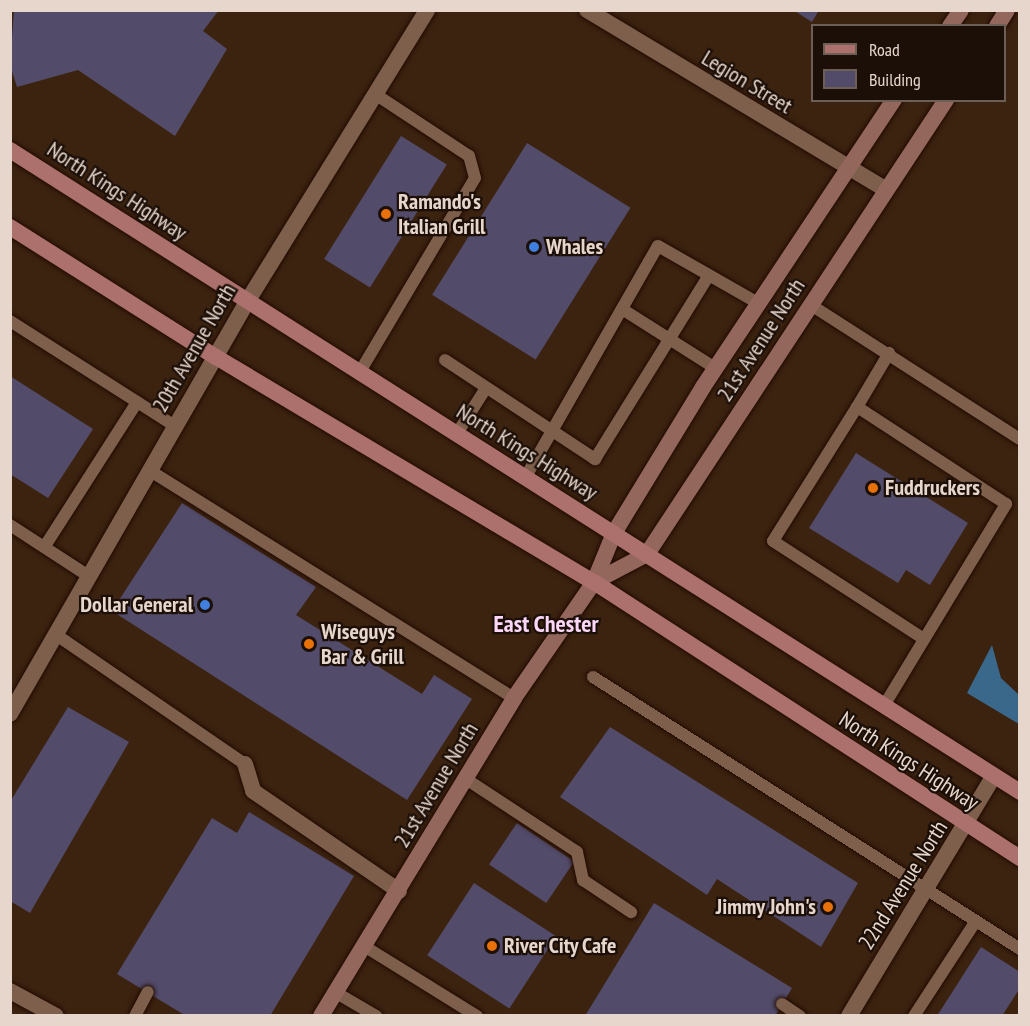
<!DOCTYPE html>
<style>
body{margin:0}
#map{position:relative;width:1030px;height:1026px;overflow:hidden;background:#3c2310;font-family:"PT Sans Narrow",sans-serif}
div>[style]{position:absolute}
.water>*{inset:0;background:#39688b}
.building>*{inset:0;background:#524b69;transform-origin:0 0}
.roads{filter:drop-shadow(0 0 2px #220b00) drop-shadow(0 0 2px #220b00)}
.service>*{height:12px;margin:-6px;padding:0 6px;transform-origin:6px;border-radius:6px;background:#7d5f4b}
.minor>*{height:16px;margin:-8px;padding:0 8px;transform-origin:8px;border-radius:8px;background:#7d5f4b}
.secondary>*{height:16px;margin:-8px;padding:0 8px;transform-origin:8px;border-radius:8px;background:#94675c}
.primary>*{height:16px;margin:-8px;padding:0 8px;transform-origin:8px;border-radius:8px;background:#ac706d}
.dots>*{width:16px;height:16px;translate:-50% -50%;box-sizing:border-box;border:3px solid #1b0f08;border-radius:50%}
span{translate:-50% -50%;white-space:nowrap;text-align:center;line-height:1.15;-webkit-text-stroke:4.5px #1b0f08;paint-order:stroke}
.street-label{font-size:22px;color:#e7d6cb}
.poi-label{font-size:22px;color:#e7d6cb;font-weight:700}
.left{translate:0 -50%;text-align:left}
.right{translate:-100% -50%;text-align:right}
.neighbourhood-label{font-size:24px;color:#fcd7f9;font-weight:700}
.frame{position:absolute;inset:0;border:12px solid #e7d6cb;pointer-events:none}
.legend{position:absolute;left:811px;top:24px;width:195px;height:78px;box-sizing:border-box;background:#1b0f08;border:2px solid #6d5f56;margin:0;padding:8px 10px;list-style:none;font-size:18px;color:#e7d6cb}
.legend li{display:flex;align-items:center;gap:12px;height:30px}
.legend b{width:30px;border:2px solid #6d5f56}
</style>
<div id="map">
<div class="water">
<i style="clip-path:polygon(992px 645px,1001px 678px,1019px 695px,1019px 724px,967px 693px)"></i>
</div>
<div class="building">
<i style="clip-path:polygon(14px 10px,219px 10px,203px 31px,227px 49px,175px 136px,78px 70px,17px 87px,10px 65px)"></i>
<i style="clip-path:polygon(793px 10px,819px 10px,812px 22px)"></i>
<i style="left:401px;top:136px;width:54px;height:145px;rotate:32deg"></i>
<i style="left:527px;top:143px;width:122px;height:179px;rotate:32deg"></i>
<i style="clip-path:polygon(10px 376px,93px 429px,48px 498px,10px 474px)"></i>
<i style="clip-path:polygon(856px 453px,968px 523px,930px 585px,906px 570px,898px 583px,809px 528px)"></i>
<i style="clip-path:polygon(182px 503px,316px 587px,296px 615px,422px 694px,434px 675px,472px 699px,407px 800px,112px 611px)"></i>
<i style="clip-path:polygon(68px 707px,129px 742px,30px 913px,10px 901px,10px 802px)"></i>
<i style="clip-path:polygon(610px 727px,858px 883px,821px 947px,717px 879px,707px 895px,560px 797px)"></i>
<i style="clip-path:polygon(249px 812px,354px 876px,270px 1016px,186px 1016px,117px 974px,212px 818px,237px 833px)"></i>
<i style="left:517px;top:823px;width:69px;height:50px;rotate:34deg"></i>
<i style="left:474px;top:883px;width:98px;height:86px;rotate:33deg"></i>
<i style="clip-path:polygon(654px 903px,792px 988px,775px 1016px,585px 1016px)"></i>
<i style="clip-path:polygon(981px 947px,1020px 972px,1020px 988px,1002px 1016px,937px 1016px)"></i>
</div>
<div class="roads">
<div class="service">
<i style="left:811px;top:305px;width:248px;rotate:32.7deg"></i>
<i style="left:622px;top:309px;width:110px;rotate:32.4deg"></i>
<i style="left:10px;top:321px;width:196px;rotate:32.5deg"></i>
<i style="left:445px;top:360px;width:180px;rotate:33.4deg"></i>
<i style="left:595px;top:459px;width:216px;rotate:-58.2deg"></i>
<i style="left:361px;top:370px;width:223px;rotate:-59.3deg"></i>
<i style="left:475px;top:178px;width:23px;rotate:-105deg"></i>
<i style="left:469px;top:156px;width:113px;rotate:-146.6deg"></i>
<i style="left:857px;top:407px;width:63px;rotate:-59.3deg"></i>
<i style="left:456px;top:435px;width:56px;rotate:-57.4deg"></i>
<i style="left:149px;top:470px;width:430px;rotate:32deg"></i>
<i style="left:525px;top:478px;width:267px;rotate:-60.2deg"></i>
<i style="left:658px;top:246px;width:115px;rotate:29.7deg"></i>
<i style="left:10px;top:525px;width:92px;rotate:33deg"></i>
<i style="left:45px;top:546px;width:171px;rotate:-57.4deg"></i>
<i style="left:55px;top:634px;width:230px;rotate:34.4deg"></i>
<i style="left:593px;top:677px;width:506px;rotate:32.5deg"></i>
<i style="left:885px;top:704px;width:234px;rotate:-58.8deg"></i>
<i style="left:1006px;top:504px;width:178px;rotate:-146.9deg"></i>
<i style="left:857px;top:407px;width:158px;rotate:122.1deg"></i>
<i style="left:773px;top:541px;width:180px;rotate:33deg"></i>
<i style="left:466px;top:779px;width:133px;rotate:33.3deg"></i>
<i style="left:577px;top:852px;width:29px;rotate:78deg"></i>
<i style="left:583px;top:880px;width:58px;rotate:33.7deg"></i>
<i style="left:364px;top:946px;width:133px;rotate:31.8deg"></i>
<i style="left:335px;top:992px;width:48px;rotate:30.3deg"></i>
<i style="left:782px;top:1004px;width:22px;rotate:34deg"></i>
<i style="left:135px;top:1016px;width:27px;rotate:-62deg"></i>
<i style="left:914px;top:1016px;width:113px;rotate:-56.9deg"></i>
</div>
<div class="minor">
<i style="left:587px;top:10px;width:348px;rotate:31deg"></i>
<i style="left:10px;top:714px;width:481px;rotate:-60.1deg"></i>
<i style="left:250px;top:297px;width:337px;rotate:-58.3deg"></i>
<i style="left:245px;top:764px;width:28px;rotate:73deg"></i>
<i style="left:253px;top:791px;width:177px;rotate:34.4deg"></i>
<i style="left:10px;top:991px;width:52px;rotate:28.5deg"></i>
<i style="left:849px;top:1016px;width:280px;rotate:-58.9deg"></i>
</div>
<div class="secondary">
<i style="left:950px;top:26px;width:19px;rotate:-55deg"></i>
<i style="left:997px;top:26px;width:19px;rotate:-58deg"></i>
<i style="left:594px;top:582px;width:60px;rotate:-27.8deg"></i>
<i style="left:647px;top:554px;width:544px;rotate:-56.63deg"></i>
<i style="left:321px;top:1016px;width:372px;rotate:-58.7deg"></i>
<i style="left:514px;top:698px;width:141px;rotate:-55.4deg"></i>
<i style="left:594px;top:582px;width:53px;rotate:-67.8deg"></i>
<i style="left:614px;top:533px;width:171px;rotate:-58.6deg"></i>
<i style="left:703px;top:387px;width:345px;rotate:-56.4deg"></i>
</div>
<div class="primary">
<i style="left:10px;top:150px;width:1197px;rotate:32.44deg"></i>
<i style="left:10px;top:227px;width:244px;rotate:32.3deg"></i>
<i style="left:216px;top:357px;width:440px;rotate:30.8deg"></i>
<i style="left:594px;top:582px;width:508px;rotate:32.94deg"></i>
</div>
</div>
<div class="dots">
<i style="left:386px;top:214px;background:#e8710a"></i>
<i style="left:534px;top:247px;background:#3f7fe0"></i>
<i style="left:873px;top:488px;background:#e8710a"></i>
<i style="left:205px;top:605px;background:#3f7fe0"></i>
<i style="left:309px;top:644px;background:#e8710a"></i>
<i style="left:828px;top:907px;background:#e8710a"></i>
<i style="left:492px;top:946px;background:#e8710a"></i>
</div>
<div class="street-label">
<span style="left:747px;top:82px;rotate:31deg">Legion Street</span>
<span style="left:117px;top:191px;rotate:33deg">North Kings Highway</span>
<span style="left:761px;top:340px;rotate:-57deg">21st Avenue North</span>
<span style="left:194px;top:348px;rotate:-60deg">20th Avenue North</span>
<span style="left:527px;top:452px;rotate:32deg">North Kings Highway</span>
<span style="left:909px;top:761px;rotate:33deg">North Kings Highway</span>
<span style="left:436px;top:785px;rotate:-59deg">21st Avenue North</span>
<span style="left:903px;top:885px;rotate:-58deg">22nd Avenue North</span>
</div>
<div class="poi-label">
<span class="left" style="left:398px;top:214px">Ramando's<br>Italian Grill</span>
<span class="left" style="left:546px;top:247px">Whales</span>
<span class="left" style="left:885px;top:488px">Fuddruckers</span>
<span class="right" style="left:193px;top:605px">Dollar General</span>
<span class="left" style="left:321px;top:644px">Wiseguys<br>Bar &amp; Grill</span>
<span class="right" style="left:816px;top:907px">Jimmy John's</span>
<span class="left" style="left:504px;top:946px">River City Cafe</span>
</div>
<div class="neighbourhood-label">
<span style="left:546px;top:624px">East Chester</span>
</div>
<div class="frame"></div>
<ul class="legend">
<li><b style="height:8px;background:#ac706d"></b>Road</li>
<li><b style="height:16px;background:#524b69"></b>Building</li>
</ul>
</div>
